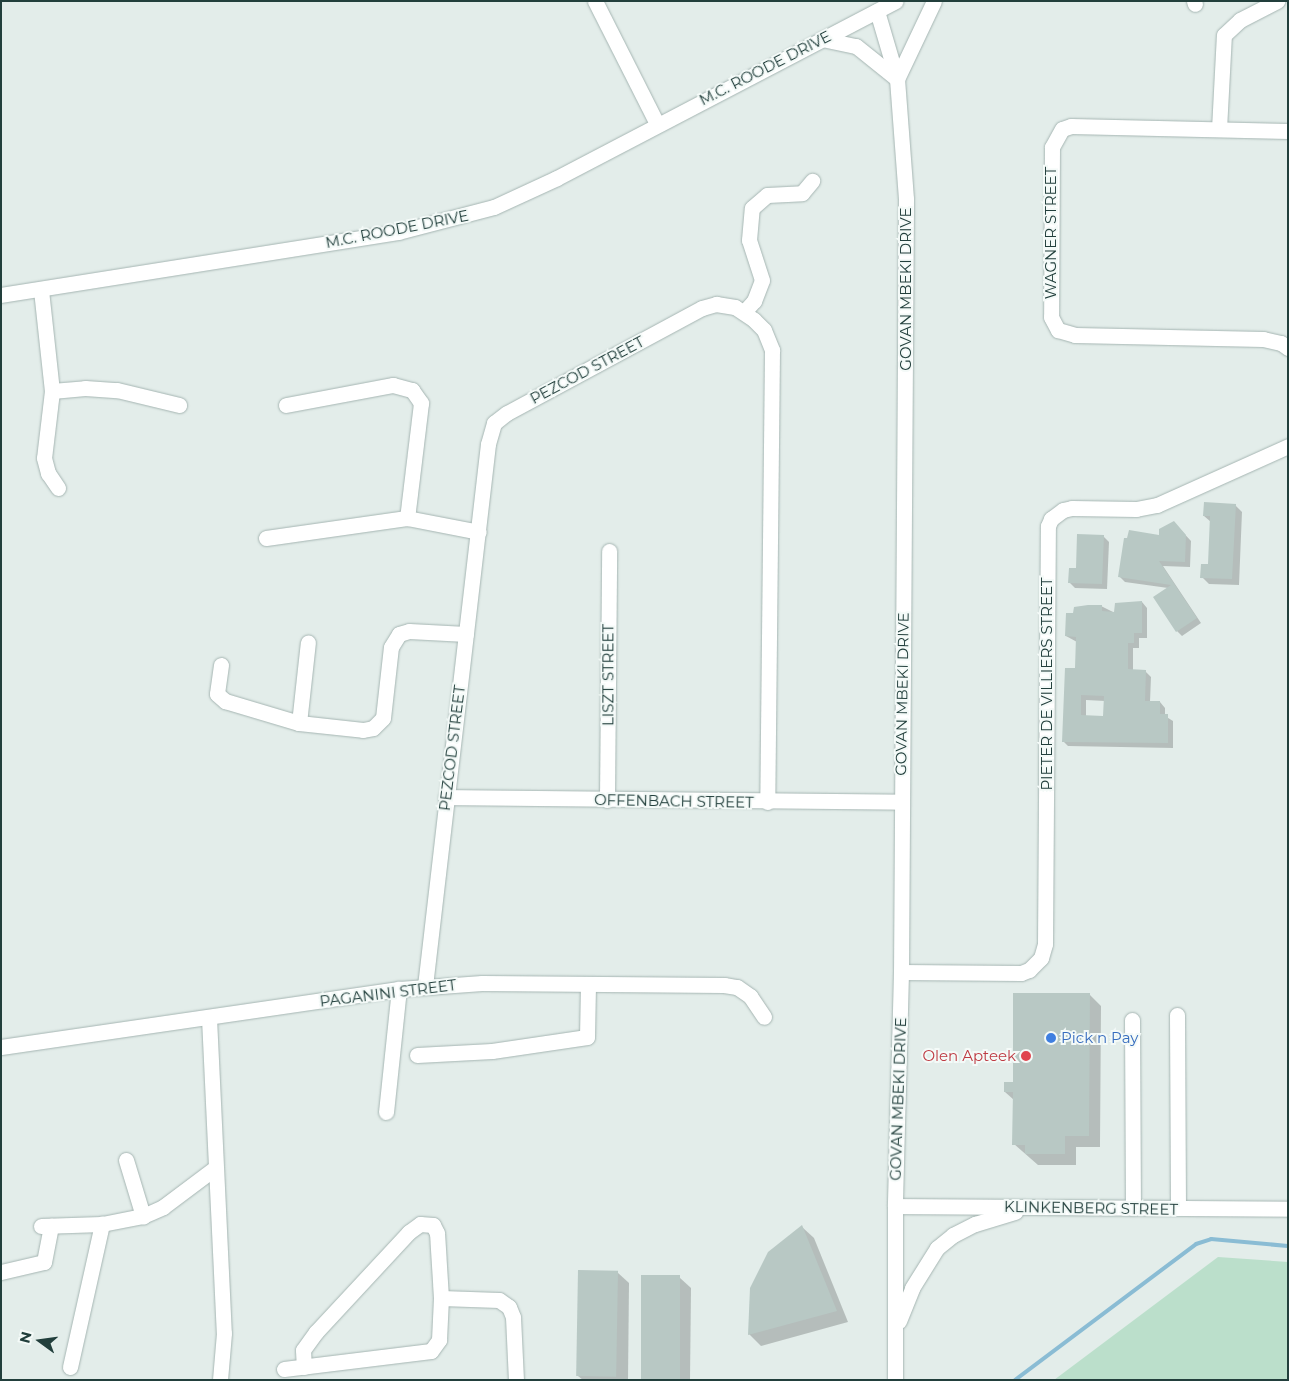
<!DOCTYPE html>
<style>
body{margin:0}
#map{position:relative;width:1289px;height:1381px;overflow:hidden;background:#e3edea;font-family:Montserrat,sans-serif}
div>[style]{position:absolute}
.green>*{inset:0;background:#bbdfcb}
.shadow>*{inset:0;background:#0003}
.stream>*{height:4px;margin:-2px;padding:0 2px;transform-origin:2px;border-radius:2px;background:#8abcd4}
.building>*{inset:0;background:#b8c8c4;transform-origin:0 0}
.roads{filter:drop-shadow(0 0 1px #a5b5b2) drop-shadow(0 0 1px #a5b5b2)}
.street>*{height:15px;margin:-7.5px;padding:0 7.5px;transform-origin:7.5px;border-radius:7.5px;background:#fff}
.secondary>*{height:15px;margin:-7.5px;padding:0 7.5px;transform-origin:7.5px;border-radius:7.5px;background:#fff}
.dots>*{width:14px;height:14px;translate:-50% -50%;box-sizing:border-box;border:2px solid #f4faf8;border-radius:50%}
span{translate:-50% -50%;white-space:nowrap;text-align:center;line-height:1.15;-webkit-text-stroke:4px #f4faf8;paint-order:stroke}
.street-label{font-size:15px;color:#223f3c}
.shop-label{font-size:15px;color:#366cbe}
.left{translate:0 -50%;text-align:left}
.health-label{font-size:15px;color:#be3a42}
.right{translate:-100% -50%;text-align:right}
.frame{position:absolute;inset:0;border:2px solid #223f3c;pointer-events:none}
.north{position:absolute;left:15px;top:1316px;width:50px;height:50px;-webkit-text-stroke:4px #f4faf8;paint-order:stroke;rotate:284deg;font-size:14px;font-weight:700;line-height:20px;text-align:center;color:#223f3c}
.north::after{content:'';display:block;margin:auto;width:18px;height:22px;background:#223f3c;clip-path:polygon(50% 0,100% 100%,50% 72%,0 100%)}
</style>
<div id="map">
<div class="green">
<i style="clip-path:polygon(1218px 1257px,1288px 1262px,1288px 1380px,1054px 1380px)"></i>
</div>
<div class="shadow">
<i style="clip-path:polygon(1235px 505px,1242px 512px,1239px 585px,1209px 584px,1202px 577px,1209px 565px,1211px 522px,1204px 516px)"></i>
<i style="clip-path:polygon(1179px 528px,1191px 541px,1190px 567px,1163px 566px,1201px 623px,1182px 636px,1177px 631px,1168px 588px,1125px 582px,1120px 577px,1160px 536px)"></i>
<i style="clip-path:polygon(1103px 536px,1109px 542px,1107px 589px,1075px 588px,1070px 583px)"></i>
<i style="clip-path:polygon(evenodd,1142px 602px,1147px 608px,1147px 638px,1139px 638px,1139px 648px,1133px 648px,1133px 671px,1145px 671px,1151px 677px,1150px 702px,1160px 702px,1165px 708px,1165px 716px,1173px 721px,1173px 748px,1068px 746px,1063px 741px,1076px 669px,1077px 642px,1066px 636px,1074px 614px,1101px 606px,1115px 613px,1142px 602px,1086px 700px,1105px 701px,1104px 717px,1086px 716px,1086px 700px)"></i>
<i style="clip-path:polygon(1090px 995px,1101px 1006px,1100px 1147px,1076px 1147px,1076px 1165px,1038px 1165px,1014px 1144px,1014px 1100px,1005px 1092px)"></i>
<i style="clip-path:polygon(802px 1227px,814px 1238px,848px 1322px,761px 1346px,749px 1334px)"></i>
<i style="clip-path:polygon(617px 1272px,629px 1283px,628px 1380px,583px 1380px,578px 1376px)"></i>
<i style="clip-path:polygon(679px 1277px,691px 1288px,690px 1380px,641px 1380px)"></i>
</div>
<div class="stream">
<i style="left:1015px;top:1380px;width:226px;rotate:-36.9deg"></i>
<i style="left:1196px;top:1244px;width:16px;rotate:-18deg"></i>
<i style="left:1211px;top:1239px;width:77px;rotate:5.2deg"></i>
</div>
<div class="building">
<i style="clip-path:polygon(1204px 502px,1236px 504px,1232px 579px,1200px 578px,1201px 564px,1208px 564px,1210px 516px,1203px 516px)"></i>
<i style="clip-path:polygon(1174px 521px,1186px 535px,1185px 562px,1159px 561px,1197px 618px,1176px 632px,1153px 597px,1171px 585px,1118px 577px,1124px 538px,1127px 538px,1129px 530px,1159px 535px,1159px 529px)"></i>
<i style="clip-path:polygon(1077px 534px,1104px 535px,1102px 584px,1068px 583px,1069px 568px,1076px 568px)"></i>
<i style="clip-path:polygon(evenodd,1142px 601px,1142px 633px,1134px 633px,1134px 643px,1128px 643px,1128px 669px,1146px 670px,1145px 701px,1160px 701px,1160px 714px,1168px 714px,1168px 743px,1062px 742px,1065px 668px,1075px 668px,1076px 637px,1065px 636px,1066px 613px,1073px 613px,1074px 607px,1088px 605px,1102px 605px,1102px 611px,1114px 612px,1115px 603px,1142px 601px,1081px 695px,1104px 696px,1103px 716px,1081px 715px,1081px 695px)"></i>
<i style="clip-path:polygon(1013px 993px,1090px 993px,1089px 1136px,1065px 1136px,1065px 1154px,1025px 1154px,1025px 1145px,1012px 1145px,1013px 1092px,1004px 1092px,1004px 1082px,1013px 1082px)"></i>
<i style="clip-path:polygon(802px 1225px,837px 1311px,748px 1335px,750px 1288px,768px 1252px)"></i>
<i style="left:578px;top:1270px;width:40px;height:106px;rotate:1deg"></i>
<i style="left:641px;top:1275px;width:39px;height:105px"></i>
</div>
<div class="roads">
<div class="street">
<i style="left:595px;top:1px;width:138px;rotate:63.2deg"></i>
<i style="left:1194px;top:1px;width:3px;rotate:72deg"></i>
<i style="left:1219px;top:129px;width:94px;rotate:-87deg"></i>
<i style="left:1224px;top:35px;width:22px;rotate:-43deg"></i>
<i style="left:1240px;top:20px;width:42px;rotate:-27.2deg"></i>
<i style="left:1288px;top:131px;width:217px;rotate:-178.7deg"></i>
<i style="left:1071px;top:126px;width:9px;rotate:162deg"></i>
<i style="left:1062px;top:129px;width:21px;rotate:119deg"></i>
<i style="left:1052px;top:147px;width:170px;rotate:90.3deg"></i>
<i style="left:1051px;top:317px;width:15px;rotate:62deg"></i>
<i style="left:1058px;top:330px;width:18px;rotate:16deg"></i>
<i style="left:1075px;top:335px;width:188px;rotate:1.2deg"></i>
<i style="left:1263px;top:339px;width:18px;rotate:13deg"></i>
<i style="left:1281px;top:343px;width:9px;rotate:36deg"></i>
<i style="left:41px;top:290px;width:102px;rotate:83.8deg"></i>
<i style="left:52px;top:391px;width:67px;rotate:96.8deg"></i>
<i style="left:44px;top:458px;width:16px;rotate:75deg"></i>
<i style="left:48px;top:473px;width:18px;rotate:56deg"></i>
<i style="left:744px;top:312px;width:15px;rotate:-48deg"></i>
<i style="left:754px;top:301px;width:22px;rotate:-69deg"></i>
<i style="left:762px;top:280px;width:42px;rotate:-108deg"></i>
<i style="left:749px;top:240px;width:32px;rotate:-85deg"></i>
<i style="left:752px;top:208px;width:20px;rotate:-41deg"></i>
<i style="left:767px;top:195px;width:35px;rotate:-3deg"></i>
<i style="left:802px;top:193px;width:16px;rotate:-50deg"></i>
<i style="left:52px;top:391px;width:33px;rotate:-5deg"></i>
<i style="left:85px;top:388px;width:32px;rotate:4deg"></i>
<i style="left:117px;top:390px;width:64px;rotate:13.6deg"></i>
<i style="left:286px;top:405px;width:109px;rotate:-10.6deg"></i>
<i style="left:393px;top:385px;width:20px;rotate:15deg"></i>
<i style="left:412px;top:390px;width:16px;rotate:55deg"></i>
<i style="left:421px;top:403px;width:116px;rotate:96.9deg"></i>
<i style="left:266px;top:538px;width:142px;rotate:-8.1deg"></i>
<i style="left:407px;top:518px;width:73px;rotate:11deg"></i>
<i style="left:221px;top:665px;width:29px;rotate:98deg"></i>
<i style="left:217px;top:694px;width:11px;rotate:41deg"></i>
<i style="left:225px;top:701px;width:77px;rotate:16.6deg"></i>
<i style="left:299px;top:723px;width:64px;rotate:6.2deg"></i>
<i style="left:363px;top:730px;width:10px;rotate:-11deg"></i>
<i style="left:373px;top:728px;width:14px;rotate:-45deg"></i>
<i style="left:383px;top:718px;width:71px;rotate:-83.6deg"></i>
<i style="left:391px;top:647px;width:15px;rotate:-58deg"></i>
<i style="left:399px;top:634px;width:10px;rotate:-17deg"></i>
<i style="left:409px;top:631px;width:57px;rotate:3deg"></i>
<i style="left:299px;top:723px;width:81px;rotate:-83.7deg"></i>
<i style="left:446px;top:797px;width:455px;rotate:0.6deg"></i>
<i style="left:607px;top:800px;width:249px;rotate:-89.5deg"></i>
<i style="left:901px;top:972px;width:120px;rotate:0.5deg"></i>
<i style="left:1021px;top:973px;width:9px;rotate:-21deg"></i>
<i style="left:1029px;top:970px;width:17px;rotate:-45deg"></i>
<i style="left:1041px;top:958px;width:15px;rotate:-74deg"></i>
<i style="left:1045px;top:944px;width:418px;rotate:-89.6deg"></i>
<i style="left:1048px;top:526px;width:8px;rotate:-67deg"></i>
<i style="left:1051px;top:519px;width:15px;rotate:-37deg"></i>
<i style="left:1063px;top:510px;width:9px;rotate:-13deg"></i>
<i style="left:1072px;top:508px;width:64px;rotate:0.9deg"></i>
<i style="left:1136px;top:509px;width:21px;rotate:-11deg"></i>
<i style="left:1157px;top:505px;width:144px;rotate:-24.2deg"></i>
<i style="left:425px;top:986px;width:546px;rotate:-83.37deg"></i>
<i style="left:488px;top:444px;width:22px;rotate:-74deg"></i>
<i style="left:494px;top:423px;width:16px;rotate:-38deg"></i>
<i style="left:507px;top:413px;width:221px;rotate:-28.3deg"></i>
<i style="left:702px;top:308px;width:15px;rotate:-16deg"></i>
<i style="left:716px;top:304px;width:19px;rotate:9deg"></i>
<i style="left:735px;top:307px;width:23px;rotate:34deg"></i>
<i style="left:754px;top:320px;width:14px;rotate:45deg"></i>
<i style="left:764px;top:330px;width:22px;rotate:68deg"></i>
<i style="left:772px;top:350px;width:452px;rotate:90.6deg"></i>
<i style="left:1177px;top:1015px;width:193px;rotate:89.7deg"></i>
<i style="left:209px;top:1018px;width:315px;rotate:87.3deg"></i>
<i style="left:224px;top:1333px;width:47px;rotate:94.9deg"></i>
<i style="left:1132px;top:1020px;width:188px;rotate:89.7deg"></i>
<i style="left:1px;top:1047px;width:402px;rotate:-8.3deg"></i>
<i style="left:399px;top:989px;width:83px;rotate:-4.1deg"></i>
<i style="left:482px;top:983px;width:242px;rotate:0.5deg"></i>
<i style="left:724px;top:985px;width:13px;rotate:9deg"></i>
<i style="left:737px;top:987px;width:16px;rotate:35deg"></i>
<i style="left:750px;top:996px;width:25px;rotate:56deg"></i>
<i style="left:417px;top:1055px;width:75px;rotate:-3.1deg"></i>
<i style="left:492px;top:1051px;width:96px;rotate:-8.4deg"></i>
<i style="left:587px;top:1037px;width:52px;rotate:-88.9deg"></i>
<i style="left:386px;top:1112px;width:124px;rotate:-84deg"></i>
<i style="left:126px;top:1160px;width:59px;rotate:73.1deg"></i>
<i style="left:41px;top:1226px;width:61px;rotate:-1.9deg"></i>
<i style="left:102px;top:1224px;width:42px;rotate:-11deg"></i>
<i style="left:143px;top:1216px;width:22px;rotate:-24deg"></i>
<i style="left:163px;top:1207px;width:65px;rotate:-36.9deg"></i>
<i style="left:1px;top:1272px;width:44px;rotate:-13.1deg"></i>
<i style="left:44px;top:1262px;width:37px;rotate:-79deg"></i>
<i style="left:441px;top:1298px;width:58px;rotate:2deg"></i>
<i style="left:499px;top:1300px;width:12px;rotate:35deg"></i>
<i style="left:509px;top:1307px;width:11px;rotate:68deg"></i>
<i style="left:513px;top:1317px;width:63px;rotate:87.3deg"></i>
<i style="left:70px;top:1367px;width:147px;rotate:-77.4deg"></i>
<i style="left:284px;top:1369px;width:148px;rotate:-7deg"></i>
<i style="left:431px;top:1351px;width:14px;rotate:-54deg"></i>
<i style="left:439px;top:1340px;width:42px;rotate:-87.3deg"></i>
<i style="left:441px;top:1298px;width:65px;rotate:-93.5deg"></i>
<i style="left:437px;top:1233px;width:9px;rotate:-117deg"></i>
<i style="left:433px;top:1225px;width:13px;rotate:-176deg"></i>
<i style="left:420px;top:1224px;width:14px;rotate:144deg"></i>
<i style="left:409px;top:1232px;width:137px;rotate:132.9deg"></i>
<i style="left:316px;top:1332px;width:22px;rotate:126deg"></i>
<i style="left:303px;top:1350px;width:17px;rotate:87deg"></i>
</div>
<div class="secondary">
<i style="left:877px;top:11px;width:71px;rotate:73.6deg"></i>
<i style="left:897px;top:79px;width:120px;rotate:85.7deg"></i>
<i style="left:906px;top:199px;width:773px;rotate:90.37deg"></i>
<i style="left:901px;top:972px;width:234px;rotate:91.5deg"></i>
<i style="left:895px;top:1206px;width:174px;rotate:90deg"></i>
<i style="left:822px;top:39px;width:35px;rotate:12deg"></i>
<i style="left:856px;top:46px;width:53px;rotate:38.8deg"></i>
<i style="left:897px;top:79px;width:86px;rotate:-64.6deg"></i>
<i style="left:1px;top:295px;width:402px;rotate:-9deg"></i>
<i style="left:398px;top:232px;width:99px;rotate:-14.6deg"></i>
<i style="left:494px;top:207px;width:69px;rotate:-24.7deg"></i>
<i style="left:557px;top:178px;width:382px;rotate:-27.6deg"></i>
<i style="left:895px;top:1206px;width:393px;rotate:0.4deg"></i>
<i style="left:899px;top:1321px;width:35px;rotate:-68deg"></i>
<i style="left:912px;top:1288px;width:47px;rotate:-58deg"></i>
<i style="left:937px;top:1248px;width:21px;rotate:-39deg"></i>
<i style="left:953px;top:1235px;width:25px;rotate:-27deg"></i>
<i style="left:975px;top:1224px;width:42px;rotate:-16.7deg"></i>
</div>
</div>
<div class="dots">
<i style="left:1051px;top:1038px;background:#3f7fe0"></i>
<i style="left:1026px;top:1056px;background:#e0444e"></i>
</div>
<div class="street-label">
<span style="left:765px;top:68px;rotate:-27deg">M.C. ROODE DRIVE</span>
<span style="left:397px;top:229px;rotate:-11deg">M.C. ROODE DRIVE</span>
<span style="left:1051px;top:233px;rotate:-90deg">WAGNER STREET</span>
<span style="left:906px;top:289px;rotate:-90deg">GOVAN MBEKI DRIVE</span>
<span style="left:587px;top:370px;rotate:-28deg">PEZCOD STREET</span>
<span style="left:608px;top:675px;rotate:-90deg">LISZT STREET</span>
<span style="left:1047px;top:684px;rotate:-90deg">PIETER DE VILLIERS STREET</span>
<span style="left:902px;top:694px;rotate:-89deg">GOVAN MBEKI DRIVE</span>
<span style="left:452px;top:748px;rotate:-83deg">PEZCOD STREET</span>
<span style="left:674px;top:801px;rotate:1deg">OFFENBACH STREET</span>
<span style="left:388px;top:993px;rotate:-7deg">PAGANINI STREET</span>
<span style="left:898px;top:1099px;rotate:-88deg">GOVAN MBEKI DRIVE</span>
<span style="left:1091px;top:1208px;rotate:1deg">KLINKENBERG STREET</span>
</div>
<div class="shop-label">
<span class="left" style="left:1061px;top:1038px">Pick n Pay</span>
</div>
<div class="health-label">
<span class="right" style="left:1016px;top:1056px">Olen Apteek</span>
</div>
<div class="frame"></div>
<div class="north">N</div>
</div>
